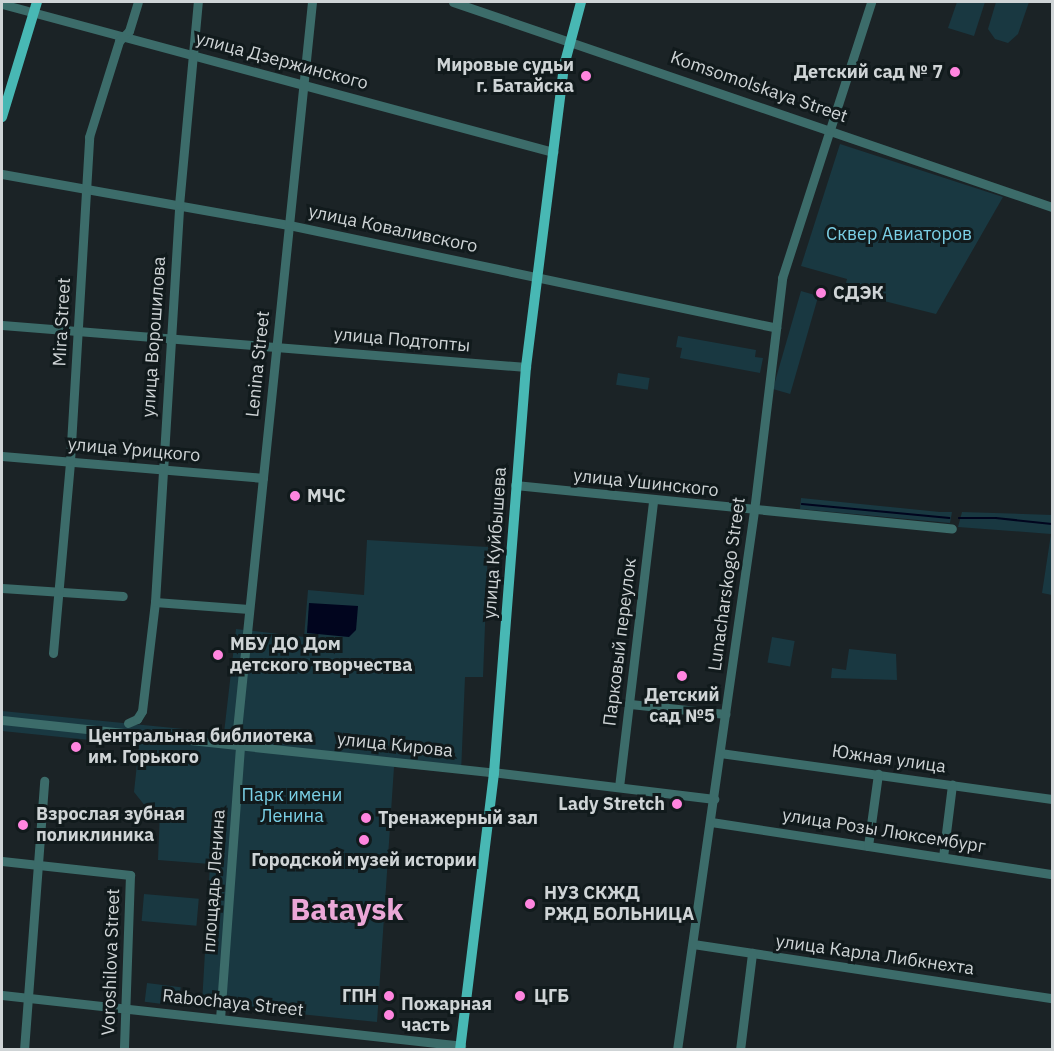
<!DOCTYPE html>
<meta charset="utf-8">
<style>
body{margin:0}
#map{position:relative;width:1054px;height:1051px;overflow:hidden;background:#1b2326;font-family:"IBM Plex Sans",sans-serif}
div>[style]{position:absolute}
.green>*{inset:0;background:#193841;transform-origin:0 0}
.water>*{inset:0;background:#01051e}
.stream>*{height:1.5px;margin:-0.75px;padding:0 0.75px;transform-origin:0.75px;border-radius:0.75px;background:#01051e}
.minor>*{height:9px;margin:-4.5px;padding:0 4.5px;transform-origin:4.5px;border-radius:4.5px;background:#3c6c6a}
.major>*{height:10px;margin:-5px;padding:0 5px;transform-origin:5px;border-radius:5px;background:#48b8b4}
.dots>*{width:16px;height:16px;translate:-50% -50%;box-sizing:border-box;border:3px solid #111a1c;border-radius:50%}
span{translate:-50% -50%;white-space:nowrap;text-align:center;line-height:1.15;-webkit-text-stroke:6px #111a1c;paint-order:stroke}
.street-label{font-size:18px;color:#cfd4d6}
.poi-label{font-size:18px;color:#cfd4d6;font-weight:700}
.right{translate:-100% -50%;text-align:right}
.left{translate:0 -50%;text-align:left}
.park-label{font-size:18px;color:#7bd0e6}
.town-label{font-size:30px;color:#eba7d7;font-weight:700}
.frame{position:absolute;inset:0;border:3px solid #cfd4d6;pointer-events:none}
</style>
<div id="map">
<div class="green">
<i style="clip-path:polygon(957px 2px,985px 2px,974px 36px,948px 28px)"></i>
<i style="clip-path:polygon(996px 2px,1029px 2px,1018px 34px,1008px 43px,995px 39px,988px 29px)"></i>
<i style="clip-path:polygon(840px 144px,1003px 197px,936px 314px,844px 291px,847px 279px,801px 266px)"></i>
<i style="left:801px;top:291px;width:18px;height:102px;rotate:16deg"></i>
<i style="clip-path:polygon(678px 336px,756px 350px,755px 357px,763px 358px,760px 373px,680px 358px,682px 348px,676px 347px)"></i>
<i style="left:618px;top:373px;width:32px;height:12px;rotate:9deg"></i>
<i style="clip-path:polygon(801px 498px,940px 512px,952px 512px,950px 523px,800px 509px)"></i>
<i style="clip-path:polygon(962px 512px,1052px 515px,1052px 595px,1042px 593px,1051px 534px,958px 527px)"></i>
<i style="clip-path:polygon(367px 540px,488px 547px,483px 677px,465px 677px,461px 773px,394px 767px,377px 1022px,202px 1004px,210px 864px,158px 860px,160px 810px,146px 807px,134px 792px,139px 745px,2px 731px,2px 711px,224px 733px,236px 629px,304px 637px,308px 590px,364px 595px)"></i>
<i style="left:772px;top:637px;width:23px;height:26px;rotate:10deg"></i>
<i style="clip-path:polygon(849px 649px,896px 654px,897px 680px,831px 678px,832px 668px,846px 670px)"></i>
<i style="left:144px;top:894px;width:55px;height:27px;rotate:5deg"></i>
<i style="left:147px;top:983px;width:34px;height:19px;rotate:7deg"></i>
</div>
<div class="water">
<i style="clip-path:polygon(309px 603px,358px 606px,356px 630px,349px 637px,307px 633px)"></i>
</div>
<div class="stream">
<i style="left:802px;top:504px;width:148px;rotate:5.4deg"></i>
<i style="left:959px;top:518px;width:37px"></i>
<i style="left:996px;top:518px;width:56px;rotate:6.1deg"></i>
</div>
<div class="minor">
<i style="left:453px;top:2px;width:633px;rotate:18.89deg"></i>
<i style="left:2px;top:4px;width:571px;rotate:15.03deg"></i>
<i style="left:2px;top:174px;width:291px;rotate:10.1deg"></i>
<i style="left:289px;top:225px;width:498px;rotate:11.9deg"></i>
<i style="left:2px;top:325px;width:526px;rotate:4.58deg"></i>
<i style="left:2px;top:456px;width:262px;rotate:4.8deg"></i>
<i style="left:515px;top:485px;width:439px;rotate:5.7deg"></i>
<i style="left:2px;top:588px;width:121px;rotate:3.8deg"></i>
<i style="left:155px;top:602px;width:94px;rotate:4.3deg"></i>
<i style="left:53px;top:653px;width:193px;rotate:-84.9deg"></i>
<i style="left:70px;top:461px;width:325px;rotate:-86.6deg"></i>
<i style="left:89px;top:137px;width:101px;rotate:-72.6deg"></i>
<i style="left:119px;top:41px;width:14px;rotate:-45deg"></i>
<i style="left:129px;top:31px;width:30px;rotate:-73deg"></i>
<i style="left:630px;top:704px;width:96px;rotate:6deg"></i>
<i style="left:2px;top:720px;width:493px;rotate:6.1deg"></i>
<i style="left:492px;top:772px;width:224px;rotate:6.9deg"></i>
<i style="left:128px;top:723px;width:10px;rotate:-24deg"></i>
<i style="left:137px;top:719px;width:9px;rotate:-58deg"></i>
<i style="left:142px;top:711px;width:110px;rotate:-83.2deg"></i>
<i style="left:155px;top:602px;width:398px;rotate:-86.5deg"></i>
<i style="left:179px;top:205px;width:204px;rotate:-84.7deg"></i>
<i style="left:237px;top:730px;width:732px;rotate:-84.12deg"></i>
<i style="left:720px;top:753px;width:335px;rotate:7.9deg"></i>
<i style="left:619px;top:787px;width:289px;rotate:-83.2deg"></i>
<i style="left:711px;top:822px;width:345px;rotate:8.7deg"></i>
<i style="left:868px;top:846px;width:73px;rotate:-82.1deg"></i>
<i style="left:943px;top:857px;width:73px;rotate:-82.9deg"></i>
<i style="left:2px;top:861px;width:129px;rotate:6.2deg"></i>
<i style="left:130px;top:875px;width:175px;rotate:92deg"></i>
<i style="left:693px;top:944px;width:363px;rotate:8.6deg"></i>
<i style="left:2px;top:995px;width:462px;rotate:6.3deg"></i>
<i style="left:220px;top:1019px;width:274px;rotate:-85.8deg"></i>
<i style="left:24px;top:1050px;width:270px;rotate:-85.7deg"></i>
<i style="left:677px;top:1050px;width:544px;rotate:-81.87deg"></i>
<i style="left:754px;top:511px;width:235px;rotate:-83.1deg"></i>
<i style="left:782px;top:278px;width:290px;rotate:-72.1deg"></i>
<i style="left:740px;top:1050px;width:98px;rotate:-82.9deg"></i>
</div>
<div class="major">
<i style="left:2px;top:117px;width:120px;rotate:-73.1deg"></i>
<i style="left:460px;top:1050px;width:279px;rotate:-83deg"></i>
<i style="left:494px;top:773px;width:407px;rotate:-85.5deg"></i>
<i style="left:526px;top:367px;width:303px;rotate:-82.8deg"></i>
<i style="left:564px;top:66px;width:66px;rotate:-75.1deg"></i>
</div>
<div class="dots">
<i style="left:955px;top:72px;background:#ff85df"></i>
<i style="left:586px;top:76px;background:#ff85df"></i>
<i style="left:821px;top:293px;background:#ff85df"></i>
<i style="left:295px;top:496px;background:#ff85df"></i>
<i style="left:218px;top:655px;background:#ff85df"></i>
<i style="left:682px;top:676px;background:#ff85df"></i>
<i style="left:76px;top:747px;background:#ff85df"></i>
<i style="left:677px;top:804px;background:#ff85df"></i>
<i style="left:366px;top:818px;background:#ff85df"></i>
<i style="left:23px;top:825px;background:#ff85df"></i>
<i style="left:364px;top:840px;background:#ff85df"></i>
<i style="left:530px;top:904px;background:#ff85df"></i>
<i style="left:389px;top:996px;background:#ff85df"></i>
<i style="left:520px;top:996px;background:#ff85df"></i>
<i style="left:389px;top:1015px;background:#ff85df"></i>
</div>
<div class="street-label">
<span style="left:282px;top:61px;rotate:15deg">улица Дзержинского</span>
<span style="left:759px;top:87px;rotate:19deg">Komsomolskaya Street</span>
<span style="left:393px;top:229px;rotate:12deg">улица Коваливского</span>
<span style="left:62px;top:322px;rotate:-87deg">Mira Street</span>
<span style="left:154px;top:337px;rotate:-86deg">улица Ворошилова</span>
<span style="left:402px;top:340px;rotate:5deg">улица Подтопты</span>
<span style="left:258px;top:364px;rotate:-84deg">Lenina Street</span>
<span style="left:134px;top:450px;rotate:5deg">улица Урицкого</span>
<span style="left:646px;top:483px;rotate:6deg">улица Ушинского</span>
<span style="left:495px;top:543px;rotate:-86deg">улица Куйбышева</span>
<span style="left:727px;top:584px;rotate:-82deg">Lunacharskogo Street</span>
<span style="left:620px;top:642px;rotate:-83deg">Парковый переулок</span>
<span style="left:395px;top:745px;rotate:6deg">улица Кирова</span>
<span style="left:889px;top:759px;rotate:8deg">Южная улица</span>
<span style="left:884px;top:831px;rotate:9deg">улица Розы Люксембург</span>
<span style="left:214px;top:881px;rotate:-86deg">площадь Ленина</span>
<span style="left:875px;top:955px;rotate:8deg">улица Карла Либкнехта</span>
<span style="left:111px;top:962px;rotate:-88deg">Voroshilova Street</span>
<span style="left:233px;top:1003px;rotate:6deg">Rabochaya Street</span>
</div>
<div class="poi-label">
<span class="right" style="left:574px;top:76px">Мировые судьи<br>г. Батайска</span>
<span class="right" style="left:943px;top:72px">Детский сад № 7</span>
<span class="left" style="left:833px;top:293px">СДЭК</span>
<span class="left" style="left:307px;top:496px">МЧС</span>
<span class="left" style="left:230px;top:655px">МБУ ДО Дом<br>детского творчества</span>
<span style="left:682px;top:706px">Детский<br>сад №5</span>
<span class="left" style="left:88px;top:747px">Центральная библиотека<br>им. Горького</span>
<span class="right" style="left:665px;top:804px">Lady Stretch</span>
<span class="left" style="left:36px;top:825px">Взрослая зубная<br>поликлиника</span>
<span class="left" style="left:378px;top:818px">Тренажерный зал</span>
<span style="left:364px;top:860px">Городской музей истории</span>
<span class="left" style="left:544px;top:904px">НУЗ СКЖД<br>РЖД БОЛЬНИЦА</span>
<span class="right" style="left:377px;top:996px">ГПН</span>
<span class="left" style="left:534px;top:996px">ЦГБ</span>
<span class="left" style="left:401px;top:1015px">Пожарная<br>часть</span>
</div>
<div class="park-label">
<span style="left:899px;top:234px">Сквер Авиаторов</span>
<span style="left:292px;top:806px">Парк имени<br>Ленина</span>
</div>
<div class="town-label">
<span style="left:347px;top:909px">Bataysk</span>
</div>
<div class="frame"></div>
</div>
